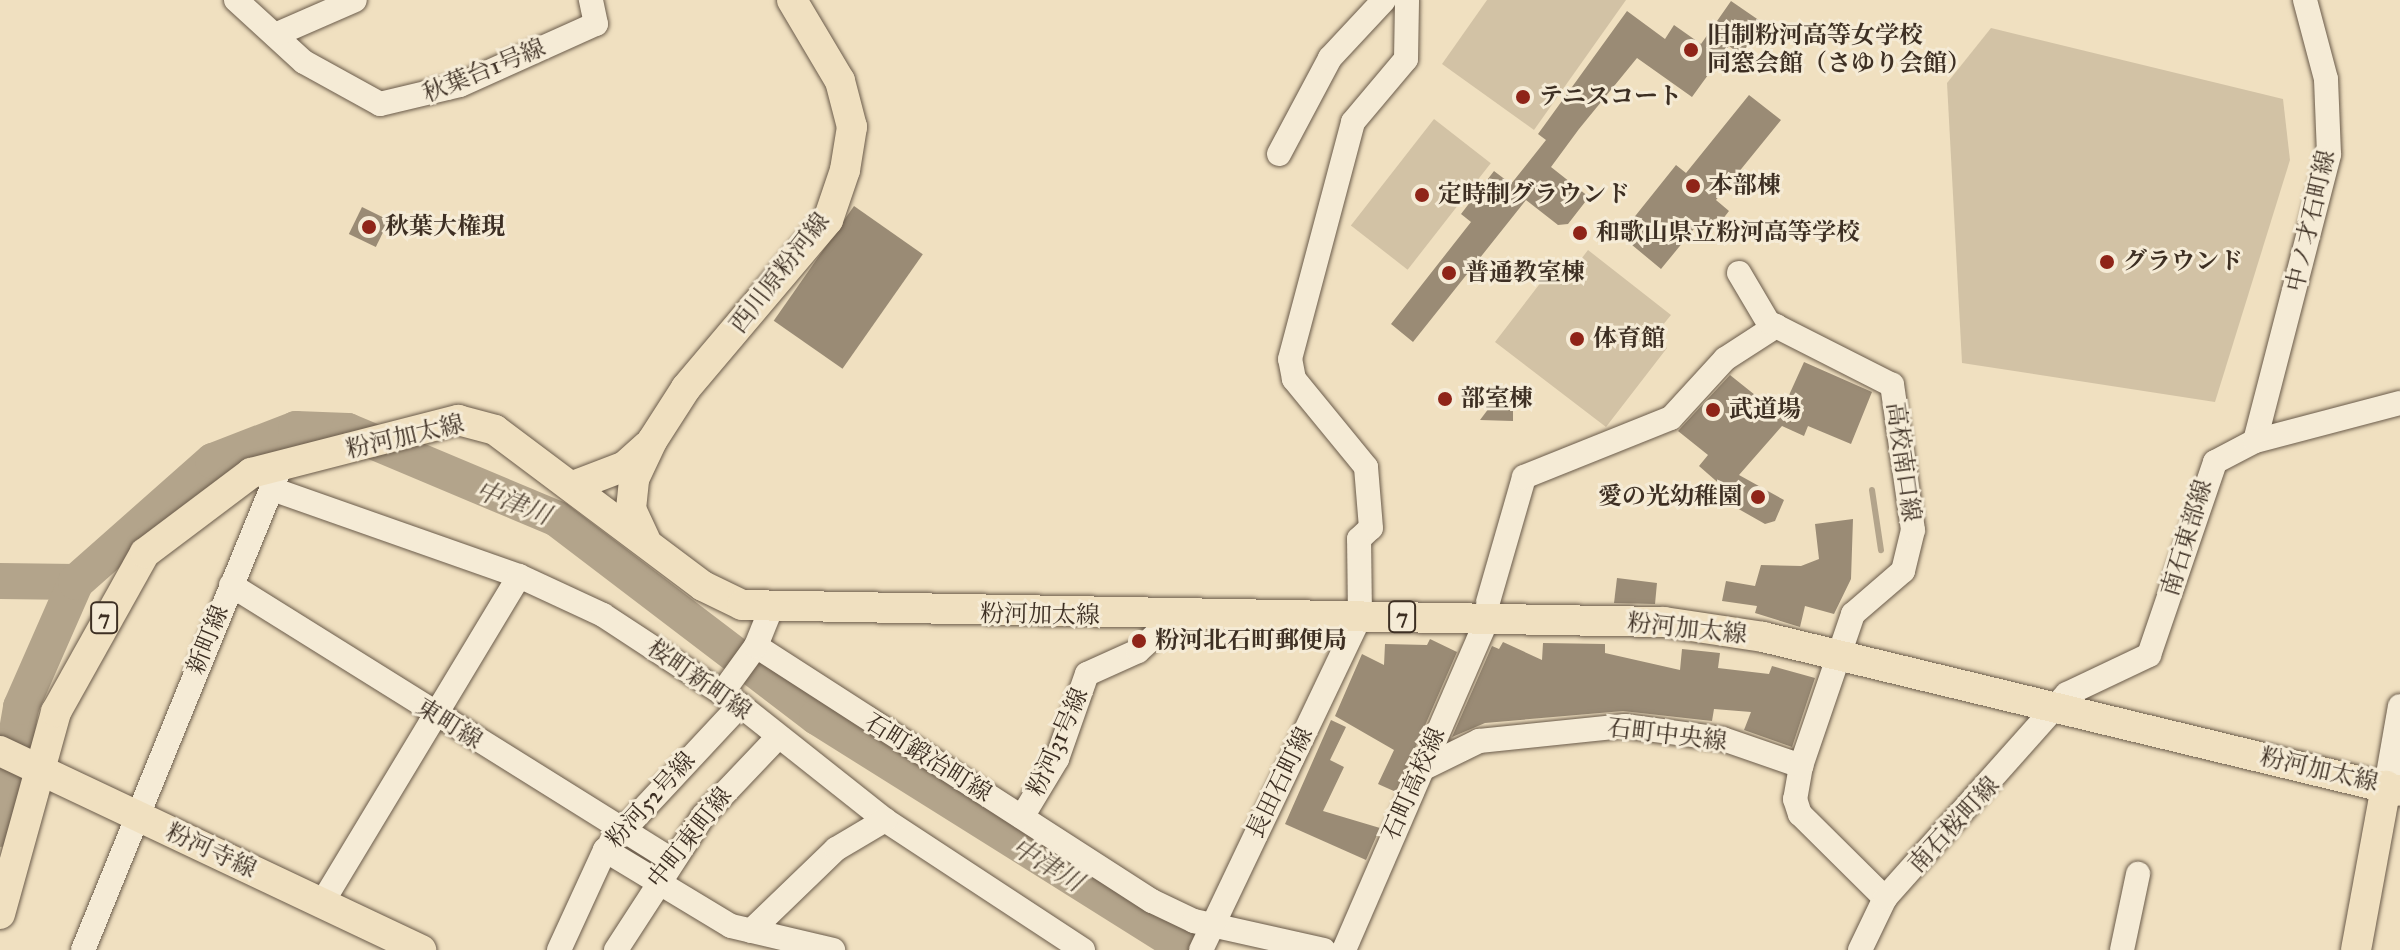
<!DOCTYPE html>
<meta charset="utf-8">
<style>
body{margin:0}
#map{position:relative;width:2400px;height:950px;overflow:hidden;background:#f0e0c0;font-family:"IM FELL Great Primer","Noto Serif JP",serif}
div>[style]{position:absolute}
.green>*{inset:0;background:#d2c2a5;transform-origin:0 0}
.stream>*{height:6px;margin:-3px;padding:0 3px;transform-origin:3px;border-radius:3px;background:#b3a48b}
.river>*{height:36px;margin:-18px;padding:0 18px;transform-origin:18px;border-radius:18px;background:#b3a48b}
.building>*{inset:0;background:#9a8b75;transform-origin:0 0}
.roads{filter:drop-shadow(0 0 2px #6a5b4a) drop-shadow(0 0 2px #6a5b4a)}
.minor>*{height:24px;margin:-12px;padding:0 12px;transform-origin:12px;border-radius:12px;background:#f5ebd6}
.major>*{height:30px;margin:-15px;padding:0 15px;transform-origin:15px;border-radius:15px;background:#f0e0c0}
.dots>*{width:22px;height:22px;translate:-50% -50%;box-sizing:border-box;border:4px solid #f5ebd6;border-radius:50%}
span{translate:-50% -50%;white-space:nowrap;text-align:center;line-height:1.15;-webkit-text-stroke:6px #f5ebd6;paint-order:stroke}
.shield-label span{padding:2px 6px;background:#f5ebd6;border:2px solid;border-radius:6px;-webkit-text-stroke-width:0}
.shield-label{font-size:22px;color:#3d2f23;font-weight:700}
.poi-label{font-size:24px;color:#3d2f23;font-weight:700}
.left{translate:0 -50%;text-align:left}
.right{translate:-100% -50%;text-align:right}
.street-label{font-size:24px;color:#3d2f23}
.water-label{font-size:26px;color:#5a4c3d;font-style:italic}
</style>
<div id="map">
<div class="green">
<i style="clip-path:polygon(1487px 0,1626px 0,1534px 130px,1442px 64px)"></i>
<i style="clip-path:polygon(1991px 28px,2283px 99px,2290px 160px,2215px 402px,1962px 363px,1947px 83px)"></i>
<i style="left:1434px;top:119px;width:72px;height:135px;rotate:38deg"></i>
<i style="clip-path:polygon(1588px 250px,1671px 315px,1653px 337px,1667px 348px,1606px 427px,1495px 342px,1558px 260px,1572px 271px)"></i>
</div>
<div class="stream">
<i style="left:1872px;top:490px;width:61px;rotate:81.5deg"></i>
</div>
<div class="river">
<i style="left:0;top:581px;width:76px;rotate:0.8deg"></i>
<i style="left:0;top:829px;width:124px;rotate:-80.2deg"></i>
<i style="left:21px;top:707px;width:137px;rotate:-66.3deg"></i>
<i style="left:76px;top:582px;width:183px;rotate:-41.5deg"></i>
<i style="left:213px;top:461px;width:89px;rotate:-21.1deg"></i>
<i style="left:296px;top:429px;width:52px;rotate:2.2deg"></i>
<i style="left:348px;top:431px;width:227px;rotate:22.8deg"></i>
<i style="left:557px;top:519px;width:327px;rotate:37.3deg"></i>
<i style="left:817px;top:717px;width:438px;rotate:32.1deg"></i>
</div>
<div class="building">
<i style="clip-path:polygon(1731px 1px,1763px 23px,1741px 55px,1729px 46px,1692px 97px,1637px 58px,1579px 129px,1551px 167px,1589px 197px,1568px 224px,1558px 225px,1526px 200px,1413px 342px,1391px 324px,1471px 222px,1461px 214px,1494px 171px,1511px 184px,1546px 140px,1538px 134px,1627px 11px,1665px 39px,1674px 25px,1701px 44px)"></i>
<i style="clip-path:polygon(1749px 95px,1781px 120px,1716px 200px,1729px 211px,1715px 229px,1702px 219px,1661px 269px,1620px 235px,1676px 165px,1686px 173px)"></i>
<i style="left:854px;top:206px;width:84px;height:140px;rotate:35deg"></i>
<i style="left:362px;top:207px;width:30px;height:30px;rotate:26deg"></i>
<i style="clip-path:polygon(1804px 362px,1872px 392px,1851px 444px,1808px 426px,1804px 436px,1782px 426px,1739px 475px,1784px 500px,1775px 521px,1765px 524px,1728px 503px,1731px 494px,1699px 466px,1708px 455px,1678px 431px,1730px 375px,1780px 415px)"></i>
<i style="clip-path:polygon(1492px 404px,1513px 405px,1513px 421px,1480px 420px)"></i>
<i style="clip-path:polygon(1853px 519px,1851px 579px,1834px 614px,1805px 606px,1800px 627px,1755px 613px,1757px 606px,1722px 601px,1726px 581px,1755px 586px,1761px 565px,1801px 566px,1819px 559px,1815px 524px)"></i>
<i style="clip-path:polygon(1617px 578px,1657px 583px,1655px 604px,1614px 603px)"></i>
<i style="clip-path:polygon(1430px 639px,1457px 652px,1396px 792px,1378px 784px,1394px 750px,1335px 716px,1362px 654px,1384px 665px,1385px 644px,1427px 645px)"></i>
<i style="clip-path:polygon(1503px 642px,1542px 660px,1543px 643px,1605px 644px,1605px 653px,1680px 670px,1682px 649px,1720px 653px,1718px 668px,1769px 674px,1772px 666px,1815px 678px,1792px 747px,1744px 730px,1751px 712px,1714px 709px,1712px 721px,1623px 711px,1485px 723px,1452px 737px,1492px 646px,1499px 649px)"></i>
<i style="clip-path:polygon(1331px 720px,1346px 727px,1330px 760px,1344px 767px,1323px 811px,1380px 828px,1366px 860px,1285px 824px)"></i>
</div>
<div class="roads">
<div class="minor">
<i style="left:236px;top:0;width:92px;rotate:42.4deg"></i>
<i style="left:304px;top:62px;width:87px;rotate:28.9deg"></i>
<i style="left:380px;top:104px;width:82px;rotate:-13.4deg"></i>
<i style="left:460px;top:85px;width:149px;rotate:-24.2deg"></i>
<i style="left:596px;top:24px;width:25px;rotate:-102deg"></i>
<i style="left:275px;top:35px;width:87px;rotate:-23.6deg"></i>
<i style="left:1279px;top:154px;width:109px;rotate:-62deg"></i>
<i style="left:1330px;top:58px;width:79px;rotate:-47deg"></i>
<i style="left:2255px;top:441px;width:296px;rotate:-75.5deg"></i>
<i style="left:2329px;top:154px;width:75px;rotate:-92.3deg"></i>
<i style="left:2326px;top:79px;width:82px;rotate:-104.9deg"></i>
<i style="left:272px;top:489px;width:262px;rotate:19.4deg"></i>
<i style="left:519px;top:576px;width:93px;rotate:24.9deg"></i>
<i style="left:603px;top:615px;width:164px;rotate:33.3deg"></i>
<i style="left:740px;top:705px;width:185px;rotate:38.4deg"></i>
<i style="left:885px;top:820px;width:237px;rotate:33.3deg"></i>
<i style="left:231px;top:585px;width:517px;rotate:31.97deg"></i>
<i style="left:1488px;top:602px;width:130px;rotate:-73.9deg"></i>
<i style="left:1524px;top:477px;width:158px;rotate:-21.9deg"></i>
<i style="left:1671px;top:418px;width:80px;rotate:-47.5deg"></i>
<i style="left:1725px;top:359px;width:61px;rotate:-32.9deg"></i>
<i style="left:756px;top:646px;width:471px;rotate:32.8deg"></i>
<i style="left:1152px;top:901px;width:47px;rotate:25.5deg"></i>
<i style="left:1194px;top:921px;width:133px;rotate:12.6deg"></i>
<i style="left:722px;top:693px;width:58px;rotate:-54.1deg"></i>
<i style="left:756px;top:646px;width:40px;rotate:-68deg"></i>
<i style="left:1801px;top:766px;width:34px;rotate:100deg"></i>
<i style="left:1795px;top:799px;width:16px;rotate:72deg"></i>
<i style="left:1800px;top:814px;width:120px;rotate:44.7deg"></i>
<i style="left:1420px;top:770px;width:66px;rotate:-26.2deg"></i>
<i style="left:1479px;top:741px;width:147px;rotate:-5.9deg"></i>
<i style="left:1625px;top:726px;width:99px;rotate:7.6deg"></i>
<i style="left:1723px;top:739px;width:83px;rotate:19.1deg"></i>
<i style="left:1801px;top:766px;width:161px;rotate:-71.1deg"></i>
<i style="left:1853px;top:614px;width:66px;rotate:-40.7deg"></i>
<i style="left:1903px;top:571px;width:42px;rotate:-76.3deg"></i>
<i style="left:1913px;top:530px;width:147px;rotate:-98.2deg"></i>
<i style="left:1892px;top:385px;width:139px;rotate:-153.1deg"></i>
<i style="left:1768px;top:322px;width:57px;rotate:-120.6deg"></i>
<i style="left:2386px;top:786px;width:81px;rotate:-80.1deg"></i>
<i style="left:1022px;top:817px;width:68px;rotate:-58.9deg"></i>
<i style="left:1057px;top:759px;width:90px;rotate:-70.6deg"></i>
<i style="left:1087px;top:674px;width:56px;rotate:-24.3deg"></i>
<i style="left:1138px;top:651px;width:49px;rotate:-42.5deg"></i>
<i style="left:605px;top:850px;width:147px;rotate:31.1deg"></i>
<i style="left:731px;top:926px;width:105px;rotate:13.2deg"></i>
<i style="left:322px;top:903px;width:382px;rotate:-58.9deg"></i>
<i style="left:751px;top:931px;width:118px;rotate:-44deg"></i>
<i style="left:836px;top:849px;width:57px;rotate:-30.6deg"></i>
<i style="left:83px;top:950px;width:513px;rotate:-67.78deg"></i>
<i style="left:559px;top:950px;width:110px;rotate:-65.3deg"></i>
<i style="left:605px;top:850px;width:198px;rotate:-47deg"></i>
<i style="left:616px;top:950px;width:160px;rotate:-57deg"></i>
<i style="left:703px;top:816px;width:109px;rotate:-46.5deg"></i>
<i style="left:1201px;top:950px;width:369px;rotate:-64.5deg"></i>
<i style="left:1360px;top:617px;width:78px;rotate:-90.7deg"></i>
<i style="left:1359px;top:539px;width:16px;rotate:-43deg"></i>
<i style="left:1371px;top:528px;width:61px;rotate:-94.7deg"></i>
<i style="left:1366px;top:467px;width:114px;rotate:-129.3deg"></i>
<i style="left:1294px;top:379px;width:20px;rotate:-101deg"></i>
<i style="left:1290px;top:359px;width:245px;rotate:-75.1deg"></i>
<i style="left:1353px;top:122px;width:82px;rotate:-49.9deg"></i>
<i style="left:1406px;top:59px;width:59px;rotate:-89deg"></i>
<i style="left:1344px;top:950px;width:361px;rotate:-66.6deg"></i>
<i style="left:1860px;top:950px;width:58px;rotate:-64.3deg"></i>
<i style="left:1885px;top:898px;width:273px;rotate:-48.3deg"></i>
<i style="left:2067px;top:694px;width:91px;rotate:-25.4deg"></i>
<i style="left:2149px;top:655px;width:204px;rotate:-71.1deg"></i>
<i style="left:2215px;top:462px;width:45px;rotate:-27.7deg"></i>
<i style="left:2255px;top:441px;width:150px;rotate:-14.7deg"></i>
<i style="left:2122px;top:950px;width:78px;rotate:-78.1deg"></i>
</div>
<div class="major">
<i style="left:573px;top:486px;width:56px;rotate:-21deg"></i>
<i style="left:625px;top:466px;width:30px;rotate:-42deg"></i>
<i style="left:645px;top:539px;width:33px;rotate:-115deg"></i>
<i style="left:631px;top:509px;width:30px;rotate:-84deg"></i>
<i style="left:634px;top:479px;width:42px;rotate:-64.7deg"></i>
<i style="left:652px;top:441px;width:63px;rotate:-57.3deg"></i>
<i style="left:686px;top:388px;width:220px;rotate:-49.8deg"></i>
<i style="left:828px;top:220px;width:53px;rotate:-71.2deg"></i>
<i style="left:845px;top:170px;width:44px;rotate:-80.8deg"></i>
<i style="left:852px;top:127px;width:48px;rotate:-104.6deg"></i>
<i style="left:840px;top:81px;width:94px;rotate:-120.7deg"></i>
<i style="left:0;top:751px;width:466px;rotate:25.3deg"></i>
<i style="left:0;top:914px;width:210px;rotate:-74.5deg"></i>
<i style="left:56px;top:712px;width:182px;rotate:-60.8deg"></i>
<i style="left:145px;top:553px;width:133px;rotate:-37deg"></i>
<i style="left:251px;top:473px;width:214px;rotate:-14.4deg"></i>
<i style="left:458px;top:420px;width:38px;rotate:15deg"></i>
<i style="left:495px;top:430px;width:260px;rotate:36.9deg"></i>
<i style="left:703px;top:586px;width:43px;rotate:26deg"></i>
<i style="left:742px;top:605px;width:922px;rotate:1.06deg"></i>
<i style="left:1664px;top:622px;width:100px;rotate:8.6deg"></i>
<i style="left:1763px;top:637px;width:655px;rotate:13.59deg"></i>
<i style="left:2356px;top:950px;width:167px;rotate:-79.6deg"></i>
</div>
</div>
<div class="dots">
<i style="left:1691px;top:50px;background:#8f2418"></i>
<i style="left:1523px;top:97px;background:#8f2418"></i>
<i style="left:1693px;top:186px;background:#8f2418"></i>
<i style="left:1422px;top:195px;background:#8f2418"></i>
<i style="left:369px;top:227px;background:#8f2418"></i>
<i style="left:1580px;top:233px;background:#8f2418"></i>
<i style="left:2107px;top:262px;background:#8f2418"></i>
<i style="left:1449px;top:273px;background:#8f2418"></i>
<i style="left:1577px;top:339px;background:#8f2418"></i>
<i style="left:1445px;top:399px;background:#8f2418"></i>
<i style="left:1713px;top:410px;background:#8f2418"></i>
<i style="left:1758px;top:497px;background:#8f2418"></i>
<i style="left:1139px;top:641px;background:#8f2418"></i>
</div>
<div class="shield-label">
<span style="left:1402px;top:617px">7</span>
<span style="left:104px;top:618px">7</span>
</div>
<div class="poi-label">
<span class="left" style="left:1707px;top:50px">旧制粉河高等女学校<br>同窓会館（さゆり会館）</span>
<span class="left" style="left:1539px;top:97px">テニスコート</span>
<span class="left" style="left:1709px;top:186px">本部棟</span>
<span class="left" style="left:1438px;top:195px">定時制グラウンド</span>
<span class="left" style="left:385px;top:227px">秋葉大権現</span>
<span class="left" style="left:1596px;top:233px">和歌山県立粉河高等学校</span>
<span class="left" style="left:2123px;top:262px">グラウンド</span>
<span class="left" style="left:1465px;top:273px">普通教室棟</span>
<span class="left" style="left:1593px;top:339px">体育館</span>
<span class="left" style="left:1461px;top:399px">部室棟</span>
<span class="left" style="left:1729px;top:410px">武道場</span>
<span class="right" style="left:1742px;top:497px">愛の光幼稚園</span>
<span class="left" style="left:1155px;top:641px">粉河北石町郵便局</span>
</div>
<div class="street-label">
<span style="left:484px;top:71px;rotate:-22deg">秋葉台1号線</span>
<span style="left:2311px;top:221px;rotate:-77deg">中ノ才石町線</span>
<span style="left:780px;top:273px;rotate:-52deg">西川原粉河線</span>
<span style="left:405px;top:437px;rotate:-13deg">粉河加太線</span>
<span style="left:1903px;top:462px;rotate:82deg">高校南口線</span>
<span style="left:2187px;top:538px;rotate:-73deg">南石東部線</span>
<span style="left:1040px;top:615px;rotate:1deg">粉河加太線</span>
<span style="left:1687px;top:629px;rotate:6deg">粉河加太線</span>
<span style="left:208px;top:640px;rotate:-68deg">新町線</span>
<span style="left:699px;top:680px;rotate:35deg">桜町新町線</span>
<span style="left:449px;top:724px;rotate:32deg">東町線</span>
<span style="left:1667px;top:735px;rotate:7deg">石町中央線</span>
<span style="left:1058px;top:742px;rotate:-66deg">粉河31号線</span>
<span style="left:928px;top:758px;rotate:32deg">石町鍛冶町線</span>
<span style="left:2319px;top:770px;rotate:13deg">粉河加太線</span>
<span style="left:1280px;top:783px;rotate:-64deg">長田石町線</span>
<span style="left:1414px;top:784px;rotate:-66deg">石町高校線</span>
<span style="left:651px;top:800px;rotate:-48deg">粉河52号線</span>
<span style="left:1954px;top:825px;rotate:-47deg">南石桜町線</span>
<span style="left:690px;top:838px;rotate:-52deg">中町東町線</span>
<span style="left:211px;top:851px;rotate:25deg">粉河寺線</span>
</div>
<div class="water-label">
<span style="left:513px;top:503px;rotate:21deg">中津川</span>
<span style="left:1047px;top:865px;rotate:31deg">中津川</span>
</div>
</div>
